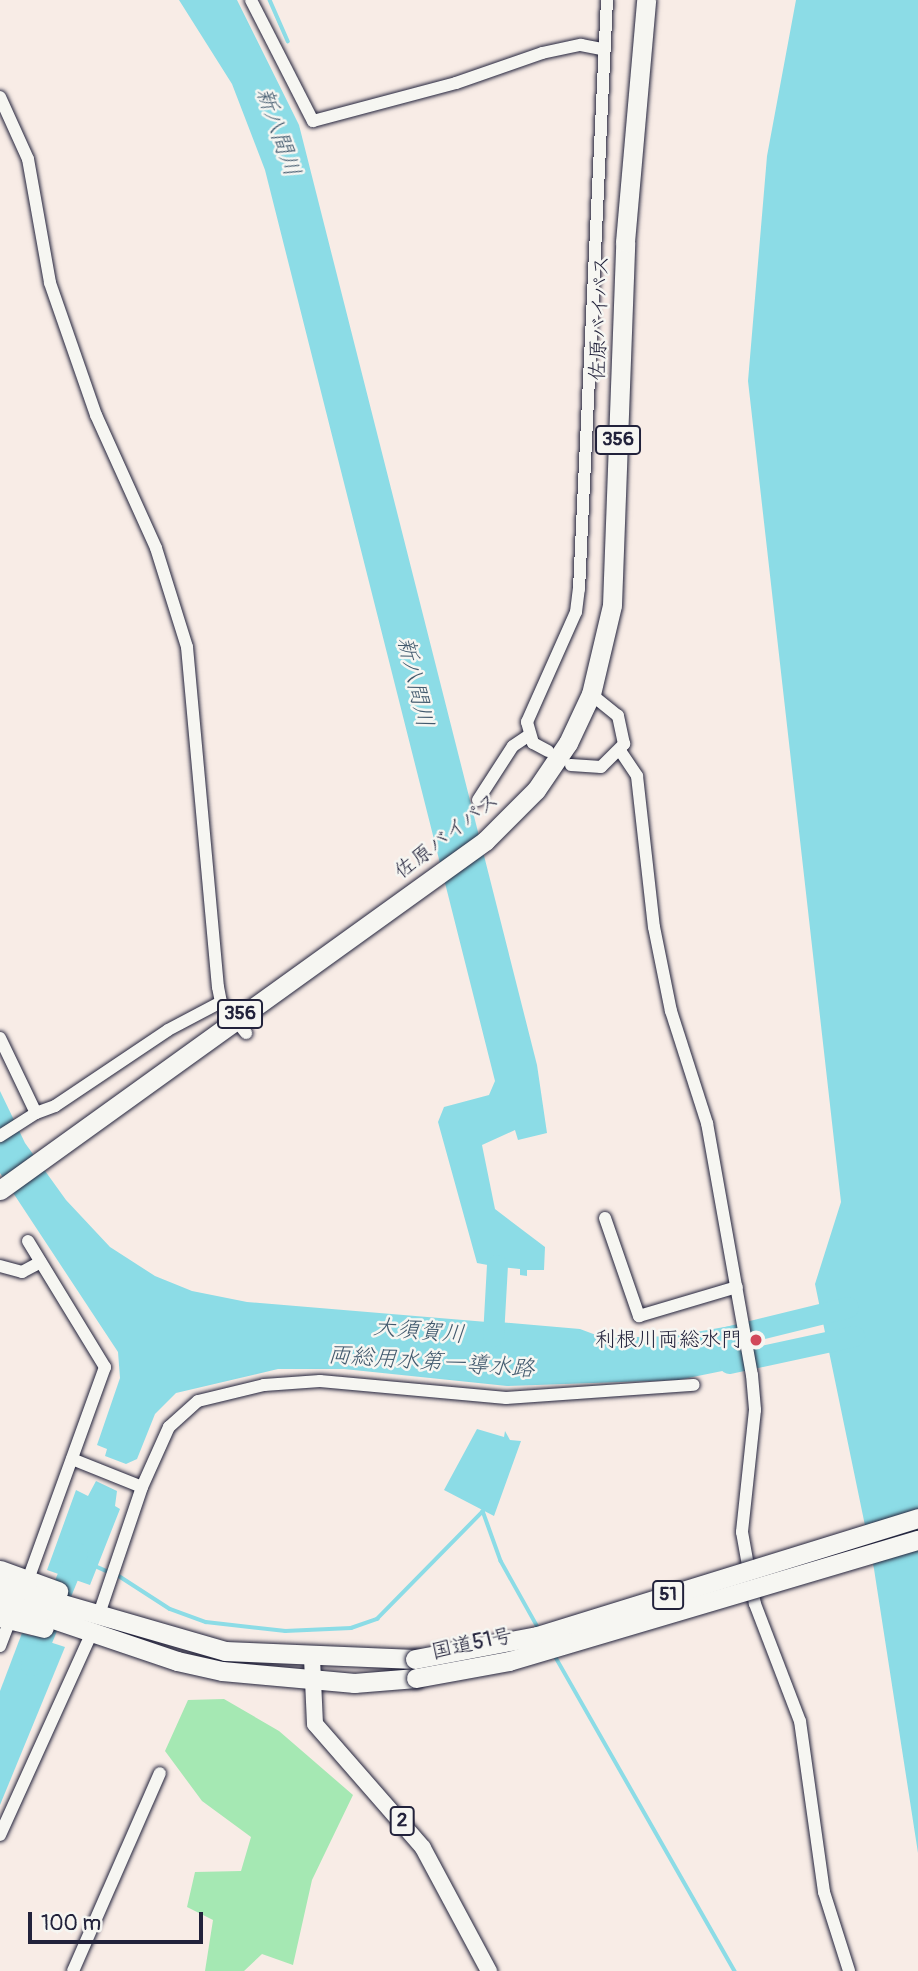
<!DOCTYPE html>
<meta charset="utf-8">
<style>
body{margin:0}
#map{position:relative;width:918px;height:1971px;overflow:hidden;background:#f8ece6;font-family:Pangolin,"Klee One",sans-serif}
div>[style]{position:absolute}
.green>*{inset:0;background:#a5e8b3}
.water>*{inset:0;background:#8cdce6}
.stream>*{height:3.5px;margin:-1.75px;padding:0 1.75px;transform-origin:1.75px;border-radius:1.75px;background:#8cdce6}
.river>*{height:21px;margin:-10.5px;padding:0 10.5px;transform-origin:10.5px;border-radius:10.5px;background:#8cdce6}
.roads{filter:drop-shadow(0 0 2px #22223b) drop-shadow(0 0 2px #22223b)}
.minor>*{height:12px;margin:-6px;padding:0 6px;transform-origin:6px;border-radius:6px;background:#f6f6f2}
.major>*{height:16px;margin:-8px;padding:0 8px;transform-origin:8px;border-radius:8px;background:#f6f6f2}
.highway>*{height:19px;margin:-9.5px;padding:0 9.5px;transform-origin:9.5px;border-radius:9.5px;background:#f6f6f2}
.bridges{filter:drop-shadow(0 0 2px #22223b) drop-shadow(0 0 2px #22223b)}
.highway-bridge>*{height:19px;margin:-9.5px;padding:0 9.5px;transform-origin:9.5px;border-radius:9.5px;background:#f6f6f2}
.dots>*{width:19px;height:19px;translate:-50% -50%;box-sizing:border-box;border:4px solid #f6f6f2;border-radius:50%}
span{translate:-50% -50%;white-space:nowrap;text-align:center;line-height:1.15;-webkit-text-stroke:5px #f6f6f2;paint-order:stroke}
.shield-label span{padding:2px 5px;background:#f6f6f2;border:2px solid;border-radius:5px;-webkit-text-stroke-width:0}
.shield-label{font-size:19px;color:#22223b;font-weight:700}
.street-label{font-size:21px;color:#22223b}
.poi-label{font-size:21px;color:#22223b}
.right{translate:-100% -50%;text-align:right}
.water-label{font-size:23px;color:#425a6e;font-style:italic}
.scale{position:absolute;left:28px;top:1912px;width:175px;height:32px;box-sizing:border-box;border:4px solid #22223b;border-top:0;padding-left:9px;font-size:21px;line-height:24px;white-space:nowrap;color:#22223b;-webkit-text-stroke:5px #f6f6f2;paint-order:stroke}
</style>
<div id="map">
<div class="green">
<i style="clip-path:polygon(224px 1699px,279px 1731px,353px 1795px,312px 1880px,293px 1965px,262px 1954px,244px 1971px,205px 1971px,213px 1920px,187px 1907px,195px 1872px,241px 1871px,251px 1837px,202px 1801px,165px 1751px,188px 1700px)"></i>
</div>
<div class="water">
<i style="clip-path:polygon(179px 0,237px 0,299px 125px,537px 1065px,547px 1133px,518px 1140px,515px 1130px,482px 1145px,495px 1209px,545px 1247px,544px 1270px,527px 1270px,527px 1276px,520px 1275px,520px 1269px,502px 1267px,500px 1294px,491px 1293px,493px 1266px,477px 1263px,438px 1122px,444px 1107px,489px 1095px,495px 1081px,265px 170px,232px 84px)"></i>
<i style="clip-path:polygon(796px 0,918px 0,918px 1853px,874px 1569px,815px 1284px,841px 1202px,748px 381px,767px 156px)"></i>
<i style="clip-path:polygon(0 1091px,25px 1143px,66px 1200px,110px 1247px,155px 1276px,192px 1291px,247px 1302px,487px 1322px,498px 1318px,499px 1322px,580px 1329px,604px 1338px,673px 1336px,736px 1325px,742px 1367px,678px 1380px,507px 1386px,344px 1369px,278px 1369px,176px 1393px,155px 1414px,137px 1459px,126px 1464px,105px 1456px,107px 1449px,97px 1445px,120px 1378px,118px 1352px,0 1173px)"></i>
<i style="clip-path:polygon(477px 1429px,504px 1437px,505px 1431px,510px 1440px,521px 1441px,494px 1516px,444px 1490px)"></i>
<i style="clip-path:polygon(96px 1481px,117px 1491px,115px 1506px,120px 1509px,90px 1585px,47px 1570px,76px 1490px,88px 1496px)"></i>
<i style="clip-path:polygon(22px 1633px,65px 1647px,0 1805px,0 1691px)"></i>
</div>
<div class="stream">
<i style="left:270px;top:0;width:45px;rotate:66.3deg"></i>
<i style="left:93px;top:1565px;width:17px;rotate:24deg"></i>
<i style="left:116px;top:1574px;width:64px;rotate:32.9deg"></i>
<i style="left:170px;top:1609px;width:38px;rotate:20deg"></i>
<i style="left:206px;top:1622px;width:80px;rotate:6.5deg"></i>
<i style="left:285px;top:1631px;width:66px;rotate:-2.6deg"></i>
<i style="left:351px;top:1628px;width:28px;rotate:-19deg"></i>
<i style="left:377px;top:1619px;width:151px;rotate:-45.5deg"></i>
<i style="left:483px;top:1511px;width:53px;rotate:70.2deg"></i>
<i style="left:501px;top:1561px;width:78px;rotate:60.8deg"></i>
<i style="left:554px;top:1654px;width:365px;rotate:60.3deg"></i>
</div>
<div class="river">
<i style="left:493px;top:1336px;width:71px;rotate:-86.8deg"></i>
<i style="left:710px;top:1341px;width:142px;rotate:-13.8deg"></i>
<i style="left:729px;top:1363px;width:128px;rotate:-12.2deg"></i>
<i style="left:31px;top:1665px;width:121px;rotate:-67.7deg"></i>
</div>
<div class="roads">
<div class="minor">
<i style="left:251px;top:0;width:136px;rotate:62.9deg"></i>
<i style="left:313px;top:121px;width:148px;rotate:-14.9deg"></i>
<i style="left:456px;top:83px;width:91px;rotate:-19.2deg"></i>
<i style="left:542px;top:53px;width:40px;rotate:-12deg"></i>
<i style="left:581px;top:45px;width:21px;rotate:11deg"></i>
<i style="left:0;top:97px;width:68px;rotate:65.7deg"></i>
<i style="left:28px;top:159px;width:126px;rotate:79.9deg"></i>
<i style="left:50px;top:283px;width:140px;rotate:70.8deg"></i>
<i style="left:96px;top:415px;width:146px;rotate:65.7deg"></i>
<i style="left:156px;top:548px;width:104px;rotate:72.6deg"></i>
<i style="left:187px;top:647px;width:341px;rotate:84.8deg"></i>
<i style="left:218px;top:987px;width:15px;rotate:79deg"></i>
<i style="left:221px;top:1002px;width:40px;rotate:51deg"></i>
<i style="left:548px;top:751px;width:17px;rotate:-152deg"></i>
<i style="left:533px;top:743px;width:22px;rotate:-106deg"></i>
<i style="left:527px;top:722px;width:120px;rotate:-66deg"></i>
<i style="left:576px;top:612px;width:23px;rotate:-83deg"></i>
<i style="left:579px;top:589px;width:590px;rotate:-87.28deg"></i>
<i style="left:621px;top:752px;width:29px;rotate:56deg"></i>
<i style="left:637px;top:776px;width:152px;rotate:83.6deg"></i>
<i style="left:654px;top:927px;width:86px;rotate:78.6deg"></i>
<i style="left:671px;top:1011px;width:118px;rotate:72.2deg"></i>
<i style="left:707px;top:1123px;width:256px;rotate:79.9deg"></i>
<i style="left:752px;top:1375px;width:35px;rotate:85deg"></i>
<i style="left:755px;top:1410px;width:123px;rotate:96.1deg"></i>
<i style="left:742px;top:1532px;width:73px;rotate:79.8deg"></i>
<i style="left:755px;top:1604px;width:125px;rotate:69deg"></i>
<i style="left:800px;top:1721px;width:173px;rotate:82deg"></i>
<i style="left:824px;top:1892px;width:83px;rotate:72.4deg"></i>
<i style="left:571px;top:765px;width:30px;rotate:4deg"></i>
<i style="left:601px;top:767px;width:33px;rotate:-45deg"></i>
<i style="left:624px;top:744px;width:29px;rotate:-102deg"></i>
<i style="left:618px;top:716px;width:35px;rotate:-141deg"></i>
<i style="left:478px;top:800px;width:64px;rotate:-57.1deg"></i>
<i style="left:513px;top:746px;width:18px;rotate:-34deg"></i>
<i style="left:0;top:1038px;width:83px;rotate:64.4deg"></i>
<i style="left:36px;top:1113px;width:43px;rotate:147.4deg"></i>
<i style="left:36px;top:1113px;width:20px;rotate:-20deg"></i>
<i style="left:55px;top:1106px;width:136px;rotate:-33.9deg"></i>
<i style="left:168px;top:1030px;width:60px;rotate:-27.8deg"></i>
<i style="left:605px;top:1218px;width:104px;rotate:70.9deg"></i>
<i style="left:639px;top:1316px;width:102px;rotate:-16.5deg"></i>
<i style="left:28px;top:1241px;width:148px;rotate:58.6deg"></i>
<i style="left:105px;top:1367px;width:226px;rotate:109.9deg"></i>
<i style="left:0;top:1266px;width:23px;rotate:15deg"></i>
<i style="left:22px;top:1272px;width:21px;rotate:-28deg"></i>
<i style="left:72px;top:1459px;width:75px;rotate:21.8deg"></i>
<i style="left:98px;top:1617px;width:137px;rotate:-71.3deg"></i>
<i style="left:142px;top:1487px;width:66px;rotate:-65.8deg"></i>
<i style="left:169px;top:1427px;width:39px;rotate:-42deg"></i>
<i style="left:198px;top:1401px;width:68px;rotate:-13.6deg"></i>
<i style="left:264px;top:1385px;width:56px;rotate:-4.1deg"></i>
<i style="left:320px;top:1381px;width:187px;rotate:5.2deg"></i>
<i style="left:506px;top:1398px;width:188px;rotate:-4deg"></i>
<i style="left:0;top:1646px;width:28px;rotate:-69deg"></i>
<i style="left:0;top:1835px;width:223px;rotate:-65.6deg"></i>
<i style="left:73px;top:1971px;width:216px;rotate:-66.3deg"></i>
</div>
<div class="major">
<i style="left:312px;top:1658px;width:66px;rotate:87.4deg"></i>
<i style="left:315px;top:1724px;width:164px;rotate:48.9deg"></i>
<i style="left:423px;top:1848px;width:140px;rotate:61.8deg"></i>
</div>
<div class="highway">
<i style="left:0;top:1190px;width:598px;rotate:-35.74deg"></i>
<i style="left:485px;top:841px;width:72px;rotate:-45deg"></i>
<i style="left:536px;top:790px;width:57px;rotate:-55.8deg"></i>
<i style="left:568px;top:743px;width:54px;rotate:-64.9deg"></i>
<i style="left:591px;top:694px;width:91px;rotate:-76.7deg"></i>
<i style="left:612px;top:605px;width:363px;rotate:-87.9deg"></i>
<i style="left:625px;top:242px;width:243px;rotate:-85deg"></i>
<i style="left:0;top:1570px;width:62px;rotate:19.9deg"></i>
<i style="left:0;top:1586px;width:234px;rotate:16.1deg"></i>
<i style="left:225px;top:1651px;width:190px;rotate:2.4deg"></i>
<i style="left:0;top:1601px;width:187px;rotate:18.7deg"></i>
<i style="left:177px;top:1661px;width:46px;rotate:12.5deg"></i>
<i style="left:222px;top:1671px;width:133px;rotate:5.2deg"></i>
<i style="left:354px;top:1683px;width:62px;rotate:-4.6deg"></i>
<i style="left:0;top:1617px;width:45px;rotate:14deg"></i>
</div>
</div>
<div class="bridges">
<div class="highway-bridge">
<i style="left:415px;top:1659px;width:124px;rotate:-10.7deg"></i>
<i style="left:537px;top:1636px;width:399px;rotate:-17.2deg"></i>
<i style="left:416px;top:1678px;width:95px;rotate:-10.4deg"></i>
<i style="left:509px;top:1661px;width:427px;rotate:-16.5deg"></i>
</div>
</div>
<div class="dots">
<i style="left:756px;top:1340px;background:#d1495b"></i>
</div>
<div class="shield-label">
<span style="left:618px;top:440px">356</span>
<span style="left:240px;top:1014px">356</span>
<span style="left:668px;top:1595px">51</span>
<span style="left:402px;top:1821px">2</span>
</div>
<div class="street-label">
<span style="left:600px;top:318px;rotate:-88deg">佐原バイパス</span>
<span style="left:447px;top:836px;rotate:-38deg">佐原バイパス</span>
<span style="left:472px;top:1644px;rotate:-12deg">国道51号</span>
</div>
<div class="poi-label">
<span class="right" style="left:742px;top:1340px">利根川両総水門</span>
</div>
<div class="water-label">
<span style="left:278px;top:132px;rotate:71deg">新八間川</span>
<span style="left:415px;top:682px;rotate:77deg">新八間川</span>
<span style="left:419px;top:1331px;rotate:5deg">大須賀川</span>
<span style="left:431px;top:1362px;rotate:4deg">両総用水第一導水路</span>
</div>
<div class="scale">100 m</div>
</div>
